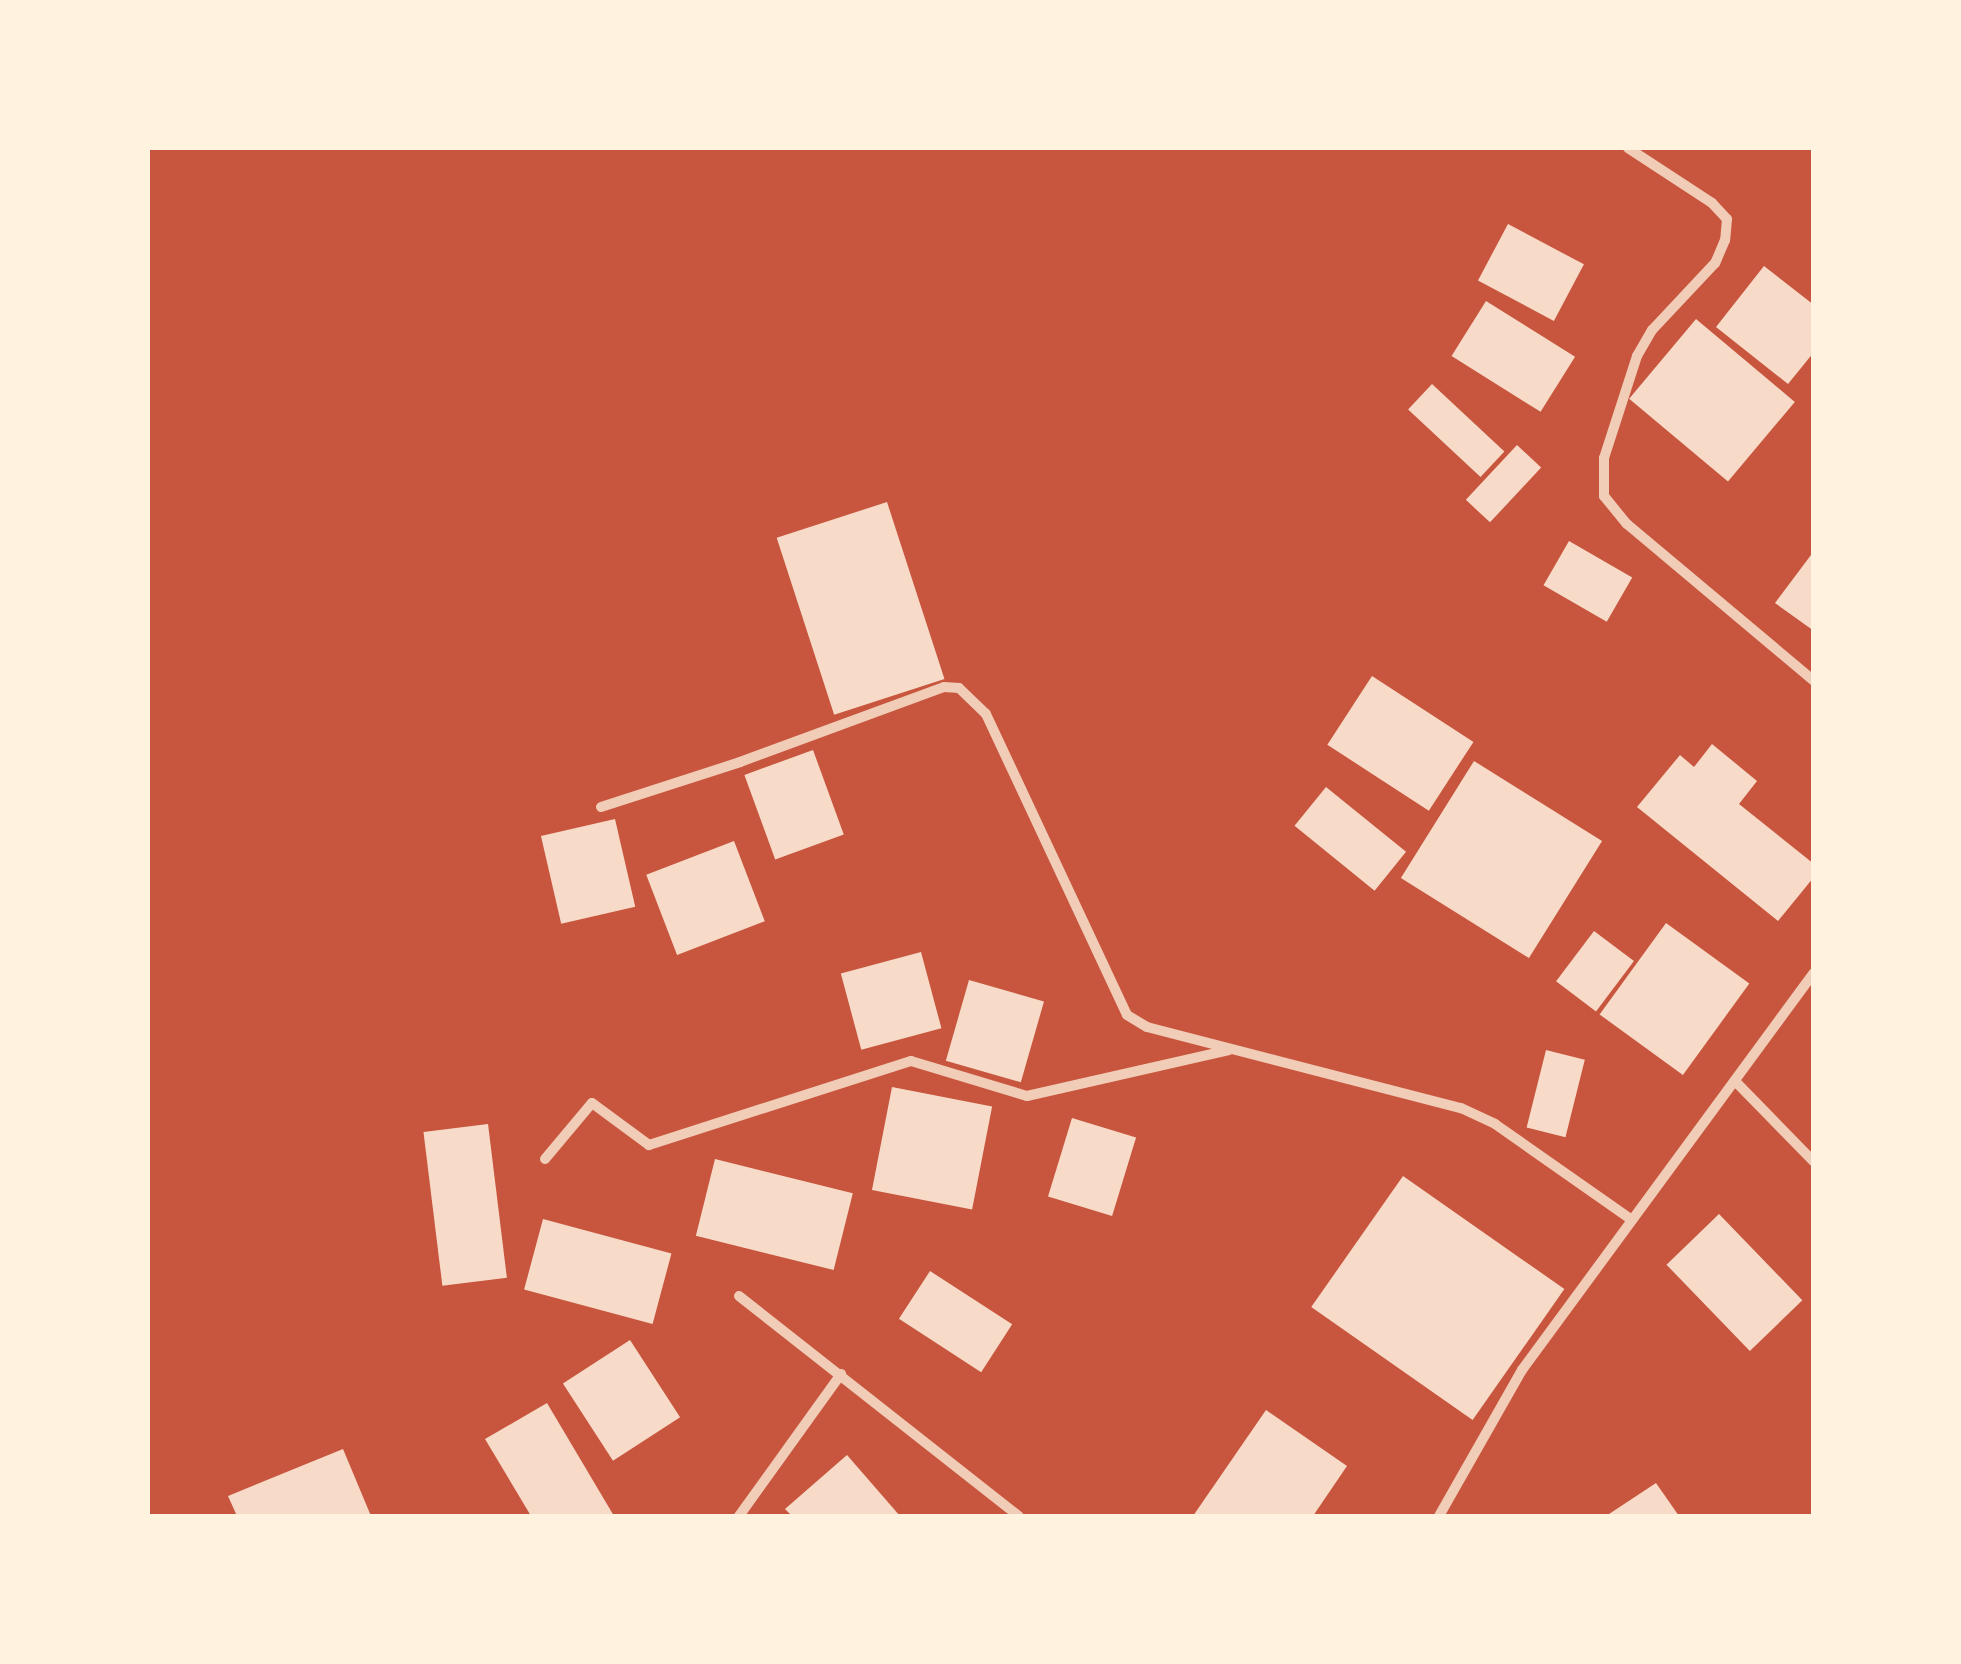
<!DOCTYPE html>
<style>
body{margin:0}
#map{position:relative;width:1961px;height:1664px;overflow:hidden;background:#c8553d;font-family:"Archivo Narrow",sans-serif}
div>[style]{position:absolute}
.building>*{inset:0;background:#f7dbc8;transform-origin:0 0}
.minor>*{height:10px;margin:-5px;padding:0 5px;transform-origin:5px;border-radius:5px;background:#f1ccb7}
span{translate:-50% -50%;white-space:nowrap;text-align:center;line-height:1.15;-webkit-text-stroke:8px #fff3e0;paint-order:stroke}
.frame{position:absolute;inset:0;border:150px solid #fff3e0;pointer-events:none}
</style>
<div id="map">
<div class="building">
<i style="left:1508px;top:224px;width:86px;height:64px;rotate:28deg"></i>
<i style="clip-path:polygon(1764px 266px,1814px 305px,1814px 352px,1788px 384px,1716px 327px)"></i>
<i style="left:1486px;top:301px;width:105px;height:65px;rotate:32deg"></i>
<i style="left:1696px;top:319px;width:129px;height:104px;rotate:40deg"></i>
<i style="left:1432px;top:384px;width:99px;height:35px;rotate:43deg"></i>
<i style="left:1517px;top:445px;width:33px;height:75px;rotate:43deg"></i>
<i style="left:887px;top:502px;width:186px;height:116px;rotate:72deg"></i>
<i style="left:1569px;top:541px;width:73px;height:51px;rotate:30deg"></i>
<i style="clip-path:polygon(1814px 551px,1814px 631px,1775px 603px)"></i>
<i style="left:1372px;top:676px;width:121px;height:82px;rotate:33deg"></i>
<i style="clip-path:polygon(1712px 744px,1757px 781px,1739px 804px,1814px 864px,1814px 877px,1778px 921px,1637px 807px,1680px 755px,1694px 767px)"></i>
<i style="left:813px;top:750px;width:90px;height:73px;rotate:70deg"></i>
<i style="left:1474px;top:761px;width:151px;height:138px;rotate:32deg"></i>
<i style="left:1326px;top:787px;width:103px;height:50px;rotate:39deg"></i>
<i style="left:615px;top:819px;width:90px;height:76px;rotate:77deg"></i>
<i style="left:734px;top:841px;width:86px;height:94px;rotate:69deg"></i>
<i style="left:1666px;top:923px;width:103px;height:113px;rotate:36deg"></i>
<i style="left:1594px;top:931px;width:50px;height:63px;rotate:37deg"></i>
<i style="left:921px;top:952px;width:79px;height:83px;rotate:75deg"></i>
<i style="left:969px;top:980px;width:78px;height:84px;rotate:16deg"></i>
<i style="left:1546px;top:1050px;width:40px;height:80px;rotate:14deg"></i>
<i style="left:892px;top:1087px;width:102px;height:105px;rotate:11deg"></i>
<i style="left:1072px;top:1118px;width:67px;height:82px;rotate:17deg"></i>
<i style="left:488px;top:1124px;width:155px;height:65px;rotate:83deg"></i>
<i style="left:715px;top:1159px;width:142px;height:79px;rotate:14deg"></i>
<i style="left:1403px;top:1176px;width:197px;height:160px;rotate:35deg"></i>
<i style="left:1719px;top:1214px;width:120px;height:73px;rotate:46deg"></i>
<i style="left:543px;top:1219px;width:133px;height:73px;rotate:15deg"></i>
<i style="left:930px;top:1271px;width:98px;height:57px;rotate:33deg"></i>
<i style="left:630px;top:1340px;width:92px;height:80px;rotate:57deg"></i>
<i style="clip-path:polygon(547px 1403px,614px 1516px,531px 1516px,485px 1439px)"></i>
<i style="clip-path:polygon(1266px 1410px,1347px 1466px,1313px 1516px,1193px 1516px)"></i>
<i style="clip-path:polygon(343px 1449px,371px 1516px,237px 1516px,228px 1496px)"></i>
<i style="clip-path:polygon(847px 1455px,900px 1516px,792px 1516px,785px 1509px)"></i>
<i style="clip-path:polygon(1656px 1483px,1679px 1516px,1606px 1516px)"></i>
</div>
<div class="minor">
<i style="left:1628px;top:148px;width:100px;rotate:33.2deg"></i>
<i style="left:1712px;top:203px;width:22px;rotate:47deg"></i>
<i style="left:1727px;top:219px;width:21px;rotate:95deg"></i>
<i style="left:1725px;top:240px;width:25px;rotate:113deg"></i>
<i style="left:1715px;top:263px;width:92px;rotate:133.2deg"></i>
<i style="left:1652px;top:330px;width:30px;rotate:120deg"></i>
<i style="left:1637px;top:356px;width:107px;rotate:107.9deg"></i>
<i style="left:1604px;top:458px;width:38px;rotate:90deg"></i>
<i style="left:1604px;top:496px;width:36px;rotate:51deg"></i>
<i style="left:1627px;top:524px;width:244px;rotate:40deg"></i>
<i style="left:601px;top:807px;width:146px;rotate:-17.9deg"></i>
<i style="left:740px;top:762px;width:217px;rotate:-20.2deg"></i>
<i style="left:944px;top:687px;width:15px;rotate:4deg"></i>
<i style="left:959px;top:688px;width:37px;rotate:44deg"></i>
<i style="left:986px;top:714px;width:332px;rotate:64.9deg"></i>
<i style="left:1127px;top:1015px;width:23px;rotate:31deg"></i>
<i style="left:1147px;top:1027px;width:324px;rotate:14.5deg"></i>
<i style="left:1461px;top:1108px;width:38px;rotate:25deg"></i>
<i style="left:1495px;top:1124px;width:167px;rotate:35deg"></i>
<i style="left:1735px;top:1081px;width:113px;rotate:45.7deg"></i>
<i style="left:545px;top:1159px;width:73px;rotate:-50deg"></i>
<i style="left:592px;top:1103px;width:71px;rotate:36.4deg"></i>
<i style="left:649px;top:1145px;width:275px;rotate:-17.8deg"></i>
<i style="left:911px;top:1061px;width:121px;rotate:16.8deg"></i>
<i style="left:1027px;top:1096px;width:207px;rotate:-12.8deg"></i>
<i style="left:739px;top:1296px;width:356px;rotate:38.2deg"></i>
<i style="left:739px;top:1516px;width:175px;rotate:-54.3deg"></i>
<i style="left:1439px;top:1516px;width:168px;rotate:-60.4deg"></i>
<i style="left:1522px;top:1370px;width:493px;rotate:-53.7deg"></i>
</div>
<div class="frame"></div>
</div>
